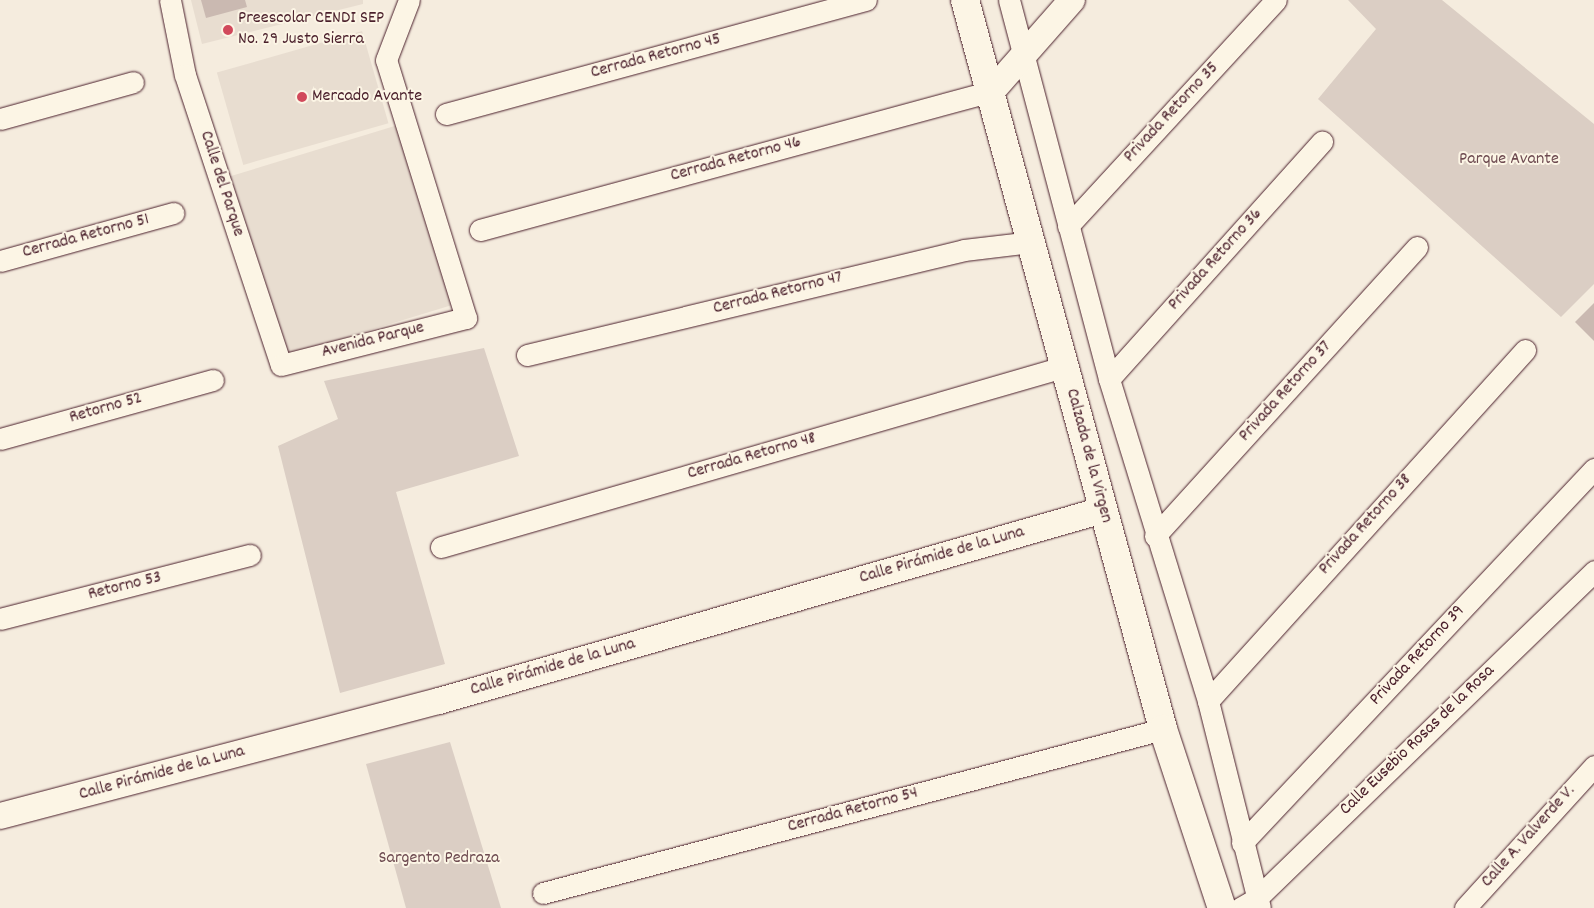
<!DOCTYPE html>
<meta charset="utf-8">
<style>
body{margin:0}
#map{position:relative;width:1594px;height:908px;overflow:hidden;background:#f5ecde;font-family:Dekko,sans-serif}
div>[style]{position:absolute}
.built>*{inset:0;background:#e8ddd0;transform-origin:0 0}
.green>*{inset:0;background:#dbcec4}
.building>*{inset:0;background:#cab9b1}
.roads{filter:drop-shadow(0 0 1px #4a1f2b) drop-shadow(0 0 1px #4a1f2b)}
.minor>*{height:21px;margin:-10.5px;padding:0 10.5px;transform-origin:10.5px;border-radius:10.5px;background:#fcf5e5}
.tertiary>*{height:26px;margin:-13px;padding:0 13px;transform-origin:13px;border-radius:13px;background:#fcf5e5}
.secondary>*{height:28px;margin:-14px;padding:0 14px;transform-origin:14px;border-radius:14px;background:#fcf5e5}
.dots>*{width:14px;height:14px;translate:-50% -50%;box-sizing:border-box;border:2px solid #fcf5e5;border-radius:50%}
span{translate:-50% -50%;white-space:nowrap;text-align:center;line-height:1.15;-webkit-text-stroke:4px #fcf5e5;paint-order:stroke}
.poi-label{font-size:18px;color:#4a1f2b}
.left{translate:0 -50%;text-align:left}
.street-label{font-size:18px;color:#4a1f2b}
.park-label{font-size:18px;color:#6e4b51}
</style>
<div id="map">
<div class="built">
<i style="clip-path:polygon(191px 0,363px 0,363px 4px,202px 44px)"></i>
<i style="left:362px;top:31px;width:96px;height:151px;rotate:74deg"></i>
<i style="left:398px;top:125px;width:188px;height:177px;rotate:73deg"></i>
</div>
<div class="green">
<i style="clip-path:polygon(1348px 0,1442px 0,1594px 124px,1594px 284px,1561px 317px,1318px 99px,1376px 29px)"></i>
<i style="clip-path:polygon(484px 348px,519px 456px,396px 492px,445px 664px,340px 693px,278px 446px,338px 419px,324px 381px)"></i>
<i style="clip-path:polygon(450px 742px,501px 908px,406px 908px,366px 764px)"></i>
</div>
<div class="building">
<i style="clip-path:polygon(201px 0,245px 0,247px 7px,206px 18px)"></i>
<i style="clip-path:polygon(1594px 303px,1594px 341px,1575px 322px)"></i>
</div>
<div class="roads">
<div class="minor">
<i style="left:170px;top:0;width:76px;rotate:78.7deg"></i>
<i style="left:185px;top:75px;width:305px;rotate:71.7deg"></i>
<i style="left:281px;top:365px;width:191px;rotate:-14.3deg"></i>
<i style="left:466px;top:318px;width:270px;rotate:-107.2deg"></i>
<i style="left:386px;top:60px;width:64px;rotate:-69deg"></i>
<i style="left:1009px;top:0;width:392px;rotate:75.2deg"></i>
<i style="left:1109px;top:379px;width:337px;rotate:72.9deg"></i>
<i style="left:1208px;top:701px;width:213px;rotate:75.9deg"></i>
<i style="left:446px;top:114px;width:435px;rotate:-15.2deg"></i>
<i style="left:0;top:119px;width:138px;rotate:-15.5deg"></i>
<i style="left:1068px;top:226px;width:307px;rotate:-47.4deg"></i>
<i style="left:480px;top:230px;width:531px;rotate:-15.19deg"></i>
<i style="left:0;top:261px;width:180px;rotate:-15.5deg"></i>
<i style="left:527px;top:355px;width:449px;rotate:-13.5deg"></i>
<i style="left:964px;top:250px;width:67px;rotate:-6.8deg"></i>
<i style="left:1109px;top:379px;width:319px;rotate:-48.1deg"></i>
<i style="left:0;top:439px;width:221px;rotate:-15.5deg"></i>
<i style="left:1155px;top:536px;width:390px;rotate:-47.8deg"></i>
<i style="left:441px;top:547px;width:648px;rotate:-16.14deg"></i>
<i style="left:0;top:619px;width:258px;rotate:-14.4deg"></i>
<i style="left:1208px;top:701px;width:473px;rotate:-47.9deg"></i>
<i style="left:1242px;top:843px;width:514px;rotate:-46.74deg"></i>
<i style="left:543px;top:893px;width:641px;rotate:-14.82deg"></i>
<i style="left:1240px;top:908px;width:20px;rotate:-30deg"></i>
<i style="left:1257px;top:898px;width:470px;rotate:-44.1deg"></i>
<i style="left:1465px;top:908px;width:192px;rotate:-47.7deg"></i>
</div>
<div class="tertiary">
<i style="left:992px;top:91px;width:121px;rotate:-48.7deg"></i>
<i style="left:0;top:816px;width:454px;rotate:-14.7deg"></i>
<i style="left:439px;top:701px;width:691px;rotate:-16.05deg"></i>
</div>
<div class="secondary">
<i style="left:965px;top:0;width:755px;rotate:74.8deg"></i>
<i style="left:1163px;top:729px;width:188px;rotate:71.8deg"></i>
</div>
</div>
<div class="dots">
<i style="left:228px;top:30px;background:#d1495b"></i>
<i style="left:302px;top:97px;background:#d1495b"></i>
</div>
<div class="poi-label">
<span class="left" style="left:238px;top:30px">Preescolar CENDI SEP<br>No. 29 Justo Sierra</span>
<span class="left" style="left:312px;top:97px">Mercado Avante</span>
</div>
<div class="street-label">
<span style="left:656px;top:57px;rotate:-15deg">Cerrada Retorno 45</span>
<span style="left:1172px;top:113px;rotate:-47deg">Privada Retorno 35</span>
<span style="left:736px;top:160px;rotate:-15deg">Cerrada Retorno 46</span>
<span style="left:221px;top:184px;rotate:72deg">Calle del Parque</span>
<span style="left:86px;top:237px;rotate:-15deg">Cerrada Retorno 51</span>
<span style="left:1216px;top:260px;rotate:-48deg">Privada Retorno 36</span>
<span style="left:778px;top:294px;rotate:-14deg">Cerrada Retorno 47</span>
<span style="left:373px;top:341px;rotate:-14deg">Avenida Parque</span>
<span style="left:1286px;top:392px;rotate:-48deg">Privada Retorno 37</span>
<span style="left:106px;top:409px;rotate:-16deg">Retorno 52</span>
<span style="left:1088px;top:456px;rotate:75deg">Calzada de la Virgen</span>
<span style="left:752px;top:457px;rotate:-16deg">Cerrada Retorno 48</span>
<span style="left:1366px;top:525px;rotate:-48deg">Privada Retorno 38</span>
<span style="left:942px;top:556px;rotate:-16deg">Calle Pirámide de la Luna</span>
<span style="left:125px;top:587px;rotate:-14deg">Retorno 53</span>
<span style="left:1418px;top:656px;rotate:-47deg">Privada Retorno 39</span>
<span style="left:553px;top:668px;rotate:-16deg">Calle Pirámide de la Luna</span>
<span style="left:1418px;top:741px;rotate:-44deg">Calle Eusebio Rosas de la Rosa</span>
<span style="left:162px;top:774px;rotate:-15deg">Calle Pirámide de la Luna</span>
<span style="left:853px;top:811px;rotate:-15deg">Cerrada Retorno 54</span>
<span style="left:1529px;top:837px;rotate:-48deg">Calle A. Valverde V.</span>
</div>
<div class="park-label">
<span style="left:1509px;top:160px">Parque Avante</span>
<span style="left:439px;top:859px">Sargento Pedraza</span>
</div>
</div>
